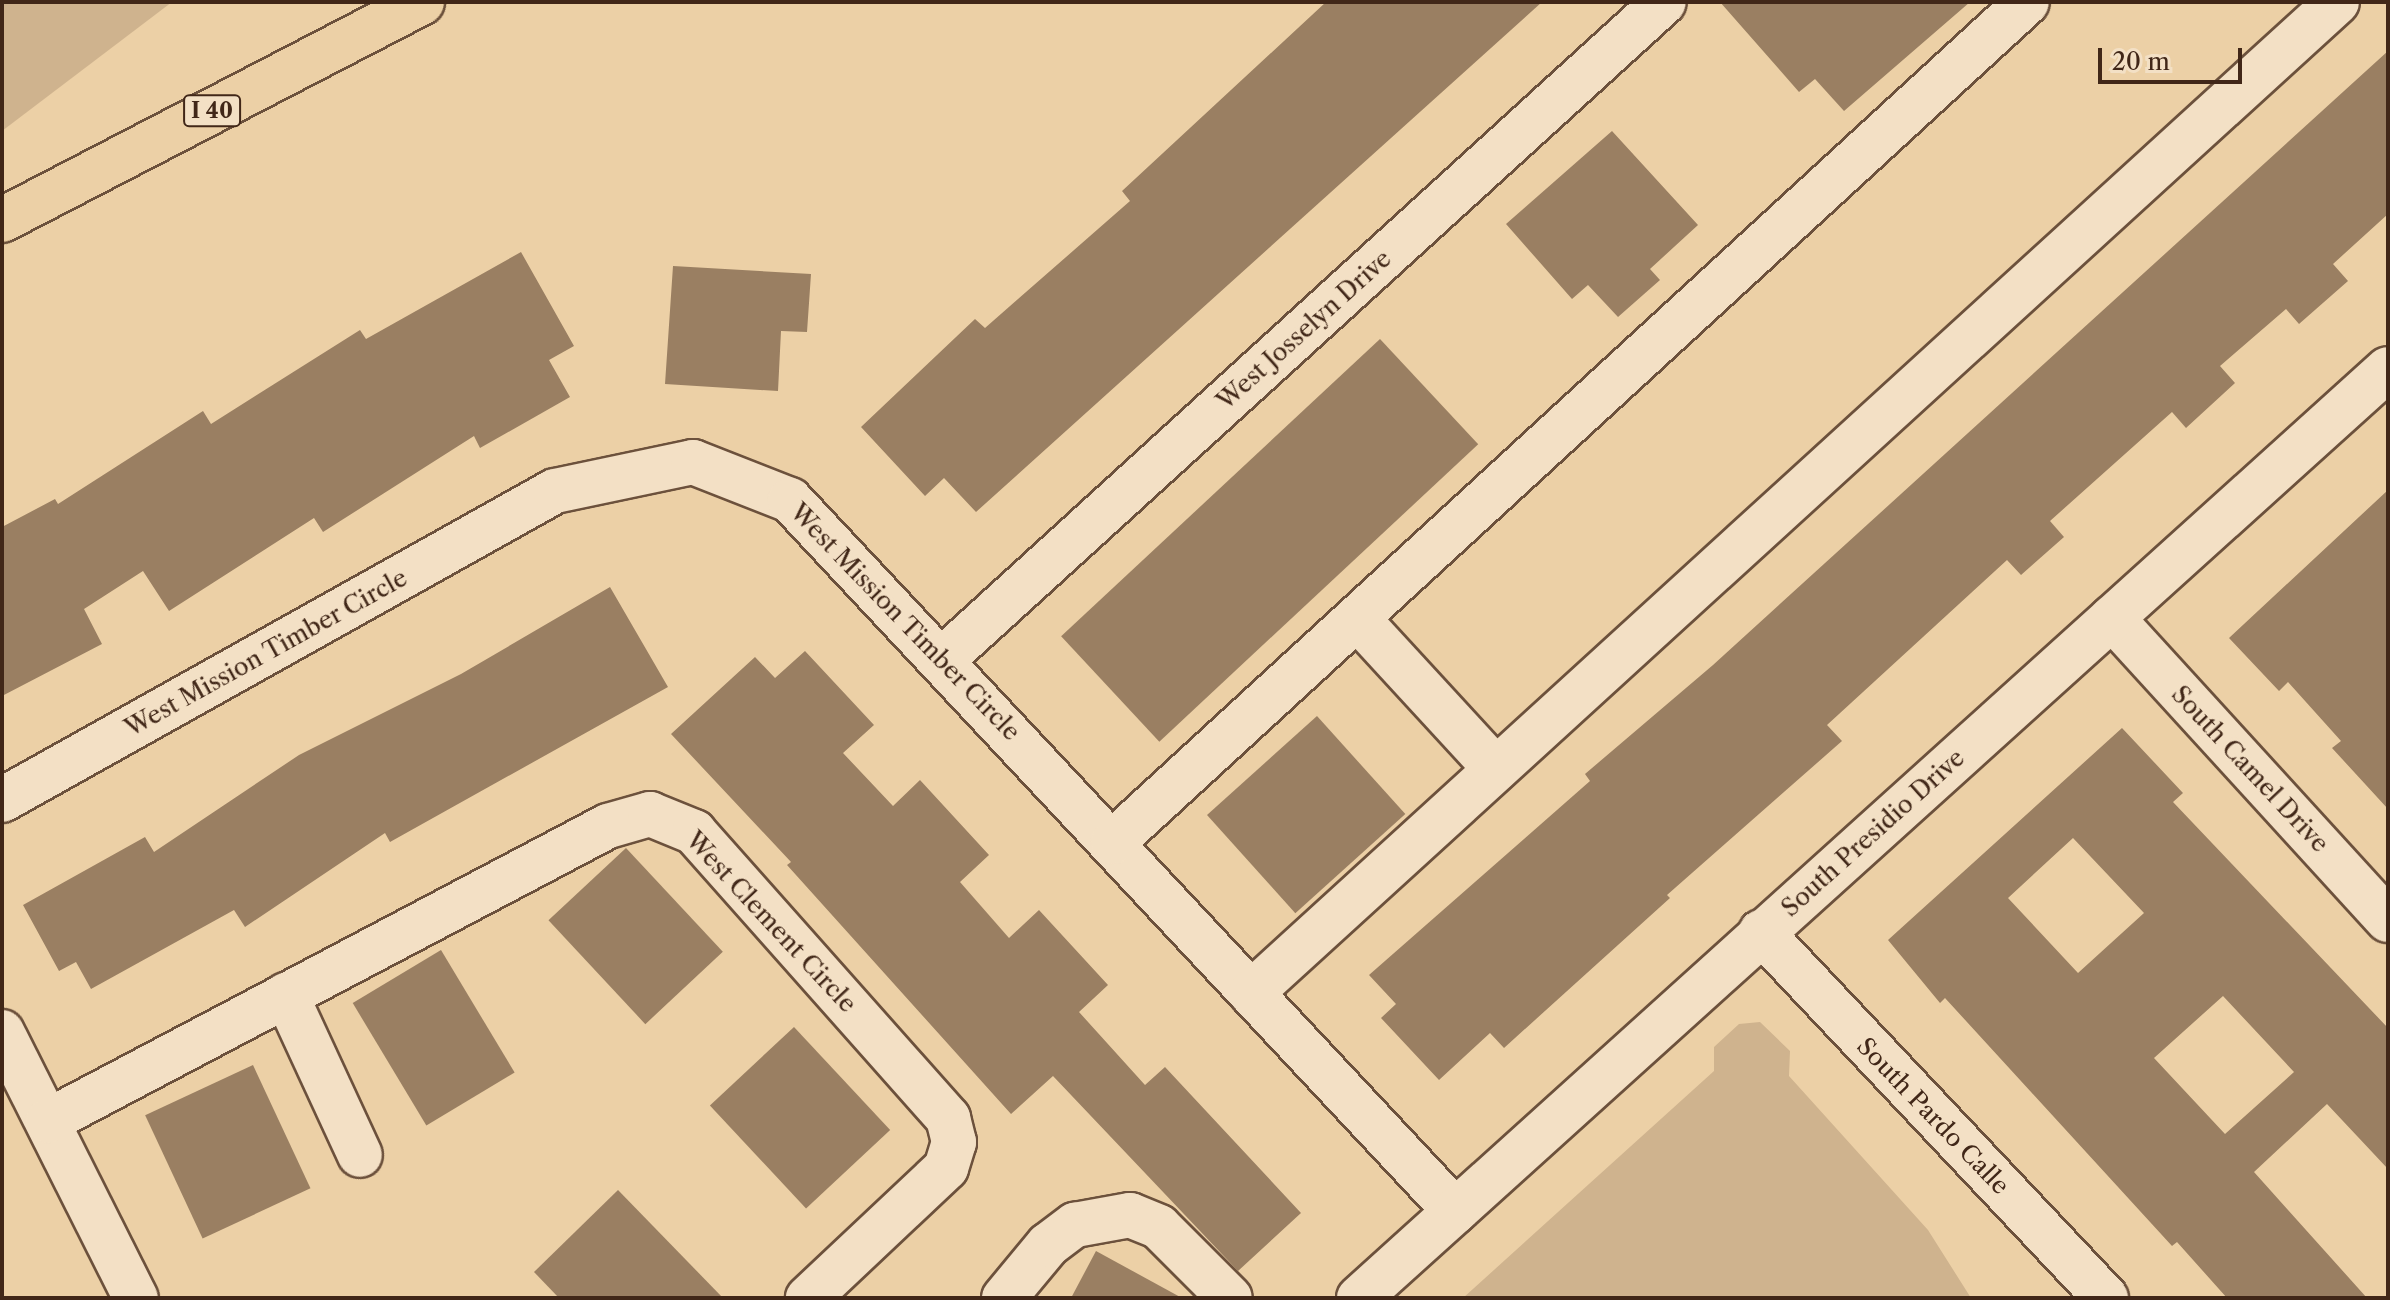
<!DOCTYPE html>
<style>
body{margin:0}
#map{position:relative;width:2390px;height:1300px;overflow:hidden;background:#ecd0a6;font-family:"Libre Caslon Text",serif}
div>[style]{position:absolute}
.green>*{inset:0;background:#cfb38e}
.building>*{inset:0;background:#9a7f62;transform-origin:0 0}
.roads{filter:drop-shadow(2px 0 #6c513c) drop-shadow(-2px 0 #6c513c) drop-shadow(0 2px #6c513c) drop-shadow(0 -2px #6c513c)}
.minor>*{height:44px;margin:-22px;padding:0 22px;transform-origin:22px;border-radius:22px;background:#f3e0c5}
.motorway>*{height:44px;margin:-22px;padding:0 22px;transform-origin:22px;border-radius:22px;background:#ecd0a6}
span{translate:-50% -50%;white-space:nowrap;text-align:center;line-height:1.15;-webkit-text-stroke:6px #f3e0c5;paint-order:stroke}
.shield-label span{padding:2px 6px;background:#f3e0c5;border:2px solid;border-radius:6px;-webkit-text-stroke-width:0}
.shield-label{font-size:22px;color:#412718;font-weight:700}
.street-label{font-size:24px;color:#412718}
.frame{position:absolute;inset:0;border:4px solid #412718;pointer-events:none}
.scale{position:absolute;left:2098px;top:48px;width:144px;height:36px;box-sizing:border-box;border:4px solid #412718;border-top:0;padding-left:10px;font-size:24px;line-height:28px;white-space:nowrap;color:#412718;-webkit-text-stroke:6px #f3e0c5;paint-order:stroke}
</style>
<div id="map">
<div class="green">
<i style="clip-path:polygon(2px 2px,172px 2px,2px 131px)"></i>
<i style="clip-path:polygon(1760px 1022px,1790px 1051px,1789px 1076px,1928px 1230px,1971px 1298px,1463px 1298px,1714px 1071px,1714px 1047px,1739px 1024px)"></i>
</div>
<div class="building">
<i style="clip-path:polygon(1326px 2px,1542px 2px,976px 512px,944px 478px,925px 496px,861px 427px,975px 319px,985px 328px,1130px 201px,1122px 191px)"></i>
<i style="clip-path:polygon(1720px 2px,1970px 2px,1844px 111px,1815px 79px,1799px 92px)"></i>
<i style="clip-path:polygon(2388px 51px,2388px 214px,2333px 264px,2348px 281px,2299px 324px,2286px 309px,2220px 366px,2235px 383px,2186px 428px,2172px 412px,2050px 521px,2064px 537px,2021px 575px,2007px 560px,1827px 725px,1842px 741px,1667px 895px,1670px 898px,1504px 1048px,1490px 1033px,1439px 1080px,1381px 1018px,1396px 1004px,1369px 975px,1590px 781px,1585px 774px,1713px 665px)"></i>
<i style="clip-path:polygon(1612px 131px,1698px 225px,1650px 269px,1660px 280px,1618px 317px,1588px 285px,1572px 299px,1506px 224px)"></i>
<i style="clip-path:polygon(521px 252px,574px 346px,549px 360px,570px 397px,480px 448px,474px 436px,323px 532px,314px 518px,169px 611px,143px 571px,84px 609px,102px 644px,2px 696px,2px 527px,55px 499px,58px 504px,203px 411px,211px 424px,360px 330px,366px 339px)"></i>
<i style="clip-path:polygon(673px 266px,811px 274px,807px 332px,781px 331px,778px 391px,665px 384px)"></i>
<i style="left:1380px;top:339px;width:144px;height:436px;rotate:47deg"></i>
<i style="clip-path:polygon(2388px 490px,2388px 809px,2332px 748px,2341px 741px,2288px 682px,2279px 691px,2229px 638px)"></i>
<i style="clip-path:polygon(610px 587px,668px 687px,390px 842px,385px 833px,245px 927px,234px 910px,91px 989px,76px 962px,59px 971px,23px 905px,145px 837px,154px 852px,299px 755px,461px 674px)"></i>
<i style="clip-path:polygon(805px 651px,874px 725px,843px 753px,893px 806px,920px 780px,989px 855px,960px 882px,1009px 938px,1039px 910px,1108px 985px,1079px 1012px,1145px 1085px,1165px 1067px,1301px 1213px,1238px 1271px,1053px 1076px,1011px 1114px,787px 865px,791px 862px,671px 734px,755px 657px,775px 678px)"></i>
<i style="left:1317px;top:716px;width:132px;height:148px;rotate:48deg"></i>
<i style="clip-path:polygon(evenodd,2122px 728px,2183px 793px,2173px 802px,2388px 1028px,2388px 1169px,2327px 1104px,2254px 1172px,2367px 1298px,2227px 1298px,2177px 1242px,2172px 1246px,1945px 998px,1940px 1003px,1888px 940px,2122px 728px,2073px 838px,2144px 913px,2078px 973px,2008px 898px,2073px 838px,2122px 728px,2223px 996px,2294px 1072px,2225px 1134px,2154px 1058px,2223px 996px)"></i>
<i style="left:626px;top:848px;width:142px;height:106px;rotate:47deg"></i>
<i style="left:441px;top:950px;width:143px;height:103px;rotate:59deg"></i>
<i style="left:794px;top:1027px;width:141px;height:115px;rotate:47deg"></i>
<i style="left:253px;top:1065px;width:136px;height:119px;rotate:65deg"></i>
<i style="clip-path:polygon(618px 1190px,723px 1298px,559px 1298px,534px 1272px)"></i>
<i style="clip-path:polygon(1096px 1251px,1182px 1298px,1071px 1298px)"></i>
</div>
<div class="roads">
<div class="minor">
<i style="left:1357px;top:618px;width:205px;rotate:47.4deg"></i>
<i style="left:2112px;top:618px;width:409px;rotate:47.6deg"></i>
<i style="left:943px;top:659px;width:975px;rotate:-42.34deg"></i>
<i style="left:2px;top:800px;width:633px;rotate:-29.2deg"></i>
<i style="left:555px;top:491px;width:141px;rotate:-11.9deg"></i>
<i style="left:693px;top:462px;width:104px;rotate:21.4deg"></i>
<i style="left:790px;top:500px;width:974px;rotate:46.91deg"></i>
<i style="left:1113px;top:842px;width:1241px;rotate:-42.58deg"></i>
<i style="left:1761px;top:932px;width:503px;rotate:46.69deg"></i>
<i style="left:1251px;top:993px;width:1470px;rotate:-42.38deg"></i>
<i style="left:286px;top:995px;width:176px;rotate:65.2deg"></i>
<i style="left:2px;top:1032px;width:298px;rotate:63.3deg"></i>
<i style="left:48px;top:1121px;width:633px;rotate:-27.78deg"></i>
<i style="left:608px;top:826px;width:44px;rotate:-15.9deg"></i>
<i style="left:650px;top:814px;width:48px;rotate:22.2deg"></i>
<i style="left:694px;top:832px;width:383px;rotate:48.4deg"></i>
<i style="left:948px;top:1118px;width:25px;rotate:76deg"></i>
<i style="left:954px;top:1142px;width:27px;rotate:107deg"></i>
<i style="left:946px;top:1168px;width:190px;rotate:136.7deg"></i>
<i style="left:1004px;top:1298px;width:69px;rotate:-50.3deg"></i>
<i style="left:1048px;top:1245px;width:34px;rotate:-37deg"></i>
<i style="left:1075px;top:1225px;width:56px;rotate:-10.3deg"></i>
<i style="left:1130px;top:1215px;width:31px;rotate:22deg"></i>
<i style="left:1159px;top:1227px;width:100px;rotate:45deg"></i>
<i style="left:1359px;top:1298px;width:1386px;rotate:-42.08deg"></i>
</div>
<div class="motorway">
<i style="left:2px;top:220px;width:473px;rotate:-27.4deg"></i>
</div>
</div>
<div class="shield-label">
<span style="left:212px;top:111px">I 40</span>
</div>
<div class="street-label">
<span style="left:1304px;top:330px;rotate:-42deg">West Josselyn Drive</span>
<span style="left:905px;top:622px;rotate:46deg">West Mission Timber Circle</span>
<span style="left:266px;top:653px;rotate:-29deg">West Mission Timber Circle</span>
<span style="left:2250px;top:769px;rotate:47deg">South Camel Drive</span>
<span style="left:1873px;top:833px;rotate:-42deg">South Presidio Drive</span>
<span style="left:771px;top:922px;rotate:47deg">West Clement Circle</span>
<span style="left:1933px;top:1116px;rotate:46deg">South Pardo Calle</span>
</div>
<div class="frame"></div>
<div class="scale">20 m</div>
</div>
